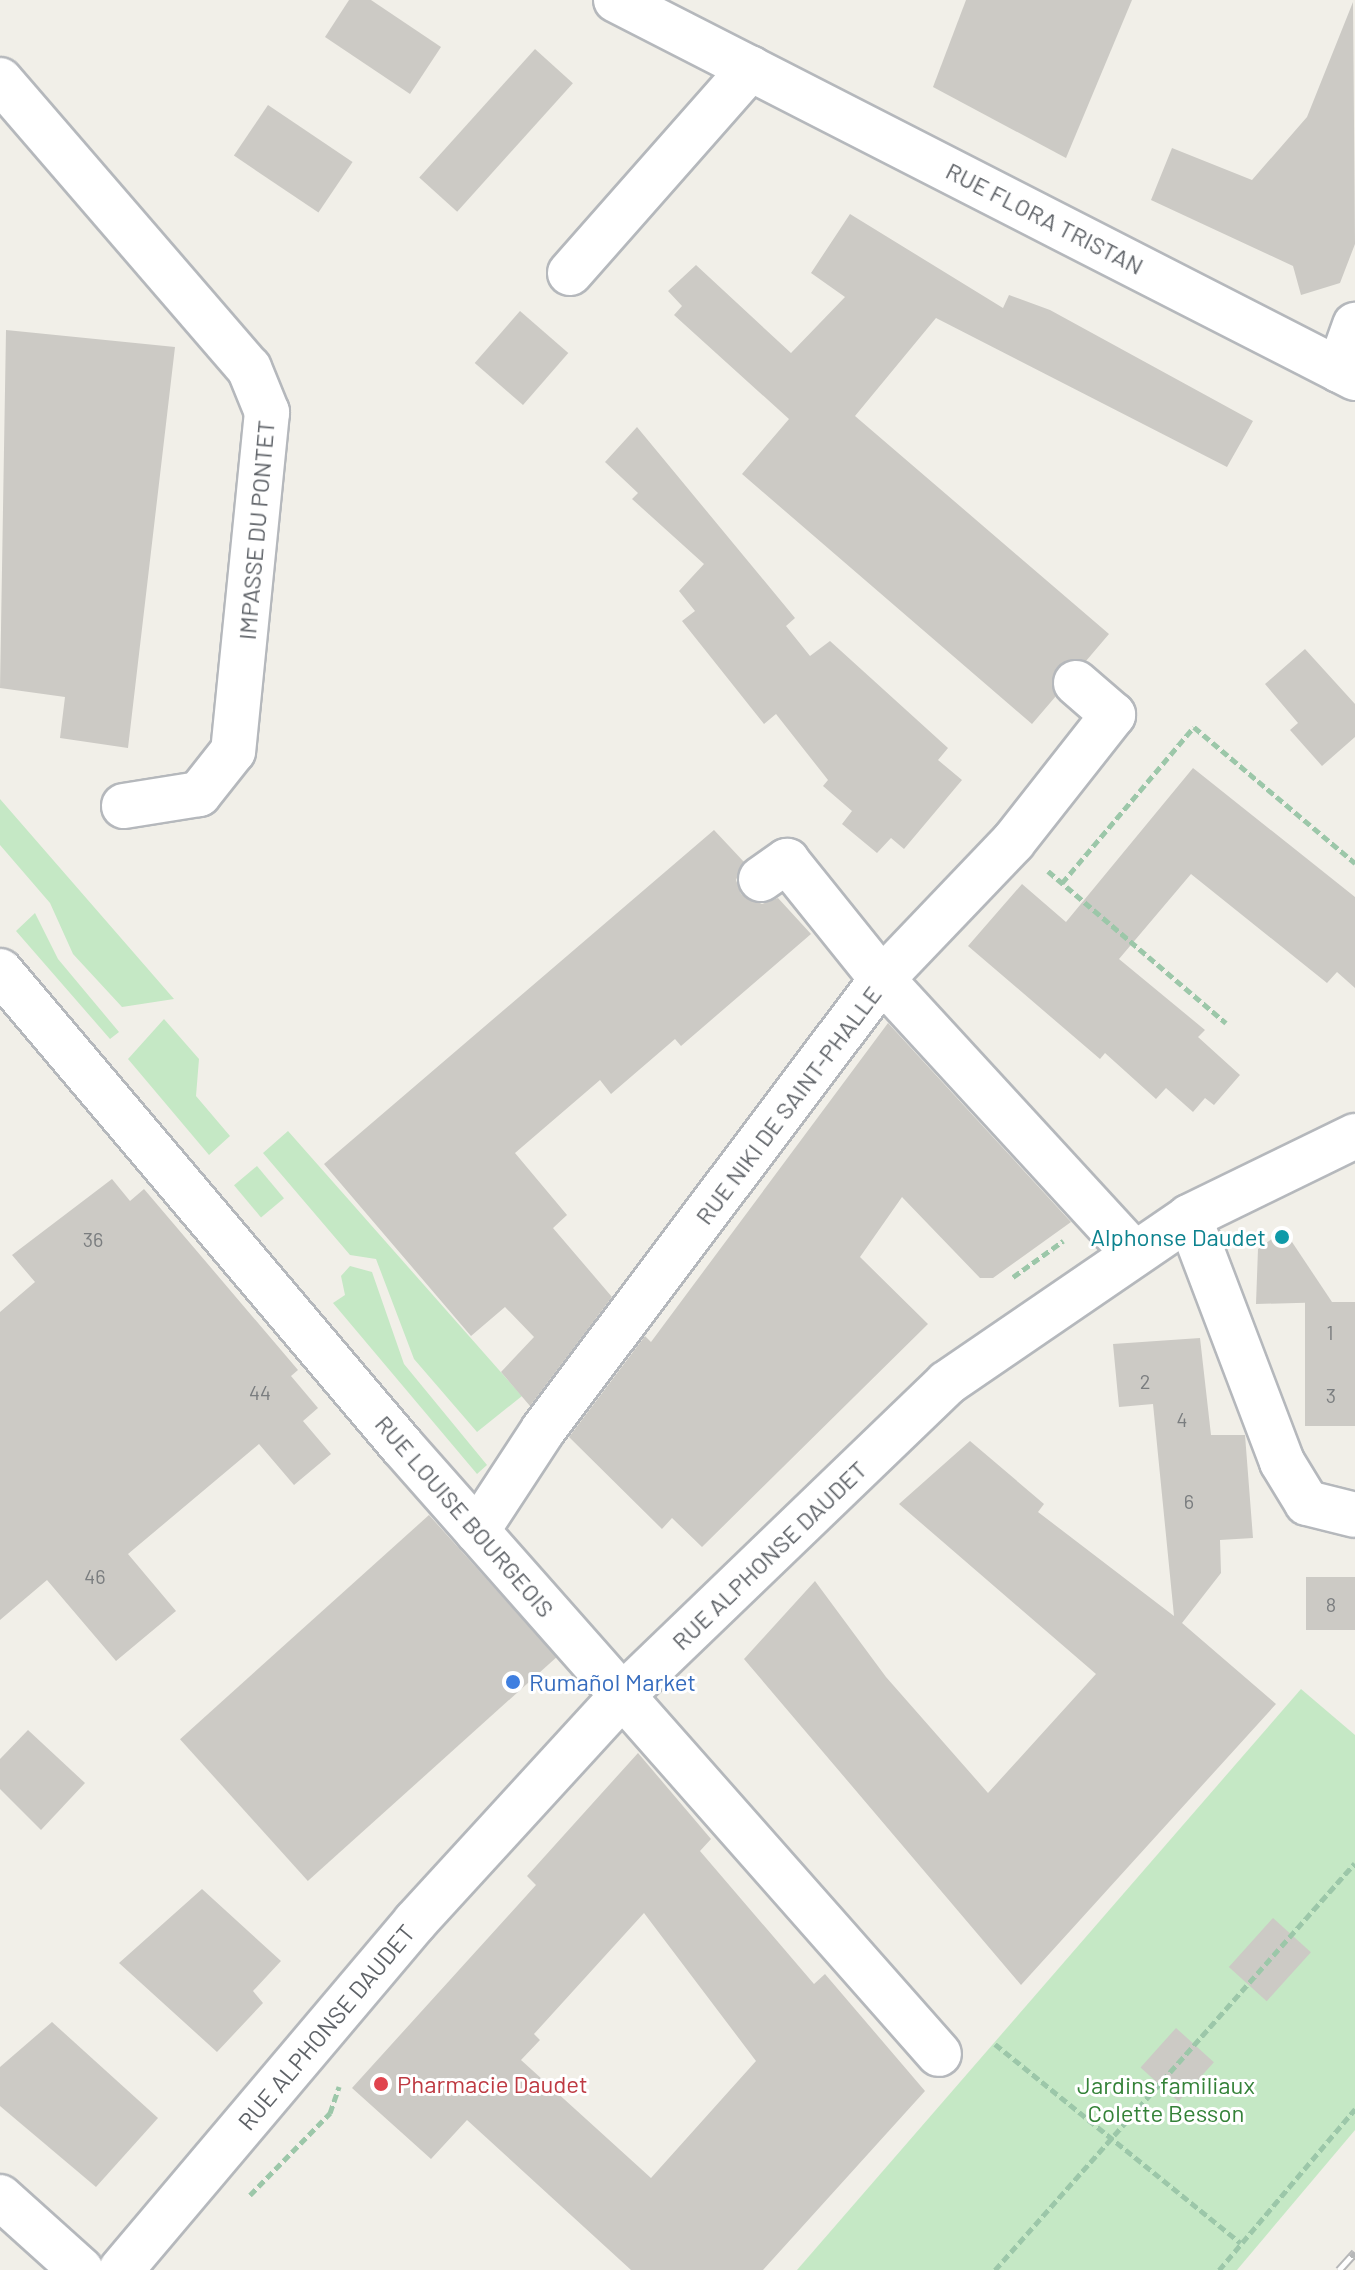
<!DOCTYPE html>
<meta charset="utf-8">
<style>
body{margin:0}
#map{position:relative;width:1355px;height:2270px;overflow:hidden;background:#f1efe8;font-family:Barlow,sans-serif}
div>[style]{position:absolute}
.green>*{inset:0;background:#c5e8c5;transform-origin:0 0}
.building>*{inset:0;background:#cccac5;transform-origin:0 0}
.path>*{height:5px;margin-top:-2.5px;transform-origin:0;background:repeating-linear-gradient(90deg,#9cc7a9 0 8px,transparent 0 12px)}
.roads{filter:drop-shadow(2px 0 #b5b8bc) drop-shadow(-2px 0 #b5b8bc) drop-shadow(0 2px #b5b8bc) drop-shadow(0 -2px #b5b8bc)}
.minor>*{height:44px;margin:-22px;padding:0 22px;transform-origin:22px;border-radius:22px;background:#fff}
.rail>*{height:9px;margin-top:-4.5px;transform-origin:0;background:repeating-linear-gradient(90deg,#fff 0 18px,#b6b7b8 0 36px);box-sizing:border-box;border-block:2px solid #b6b7b8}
.dots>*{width:22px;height:22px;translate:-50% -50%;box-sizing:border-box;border:4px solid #fff;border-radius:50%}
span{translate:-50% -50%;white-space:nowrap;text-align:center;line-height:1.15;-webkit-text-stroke:6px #fff;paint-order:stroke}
.number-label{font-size:20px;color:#7a7d7f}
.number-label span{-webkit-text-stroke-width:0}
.street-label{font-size:24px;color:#5f6368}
.culture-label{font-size:24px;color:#0d838f}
.right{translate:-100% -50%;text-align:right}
.shop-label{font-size:24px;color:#366cbe}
.left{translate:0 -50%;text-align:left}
.health-label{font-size:24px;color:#be3a42}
.park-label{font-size:24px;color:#348238}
</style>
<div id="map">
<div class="green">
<i style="clip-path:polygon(0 799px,174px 999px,122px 1007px,73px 954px,50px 903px,0 845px)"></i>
<i style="clip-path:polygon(35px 913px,58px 959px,119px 1032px,110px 1039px,16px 931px)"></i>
<i style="clip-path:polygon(164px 1019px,199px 1059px,196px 1096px,230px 1136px,209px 1155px,128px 1059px)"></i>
<i style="clip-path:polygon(288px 1131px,522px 1396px,477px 1432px,414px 1359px,376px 1259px,350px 1255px,263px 1153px)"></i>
<i style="left:257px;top:1166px;width:42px;height:30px;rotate:50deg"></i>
<i style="clip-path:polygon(350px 1266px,372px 1272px,404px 1364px,487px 1465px,477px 1474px,333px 1303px,345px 1295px,341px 1276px)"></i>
<i style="clip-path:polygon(1301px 1689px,1355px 1735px,1355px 2130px,1237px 2270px,797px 2270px)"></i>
</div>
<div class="building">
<i style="clip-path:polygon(349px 0,371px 0,441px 47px,410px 94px,325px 37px)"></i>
<i style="clip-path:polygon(966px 0,1132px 0,1066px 158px,933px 87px)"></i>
<i style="clip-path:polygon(1353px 2px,1355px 244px,1340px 283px,1301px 295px,1293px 266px,1151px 200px,1172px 148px,1252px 180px,1307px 117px)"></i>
<i style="left:535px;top:49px;width:51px;height:173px;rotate:42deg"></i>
<i style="left:268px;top:105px;width:102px;height:61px;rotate:34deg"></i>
<i style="clip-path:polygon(850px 214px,1003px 308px,1009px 295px,1050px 310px,1253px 421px,1227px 467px,936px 318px,855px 416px,1109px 634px,1086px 661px,1057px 667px,1056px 696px,1032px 724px,742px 474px,789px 419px,674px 315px,682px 306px,668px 291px,696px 265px,791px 353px,845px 297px,811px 273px)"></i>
<i style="left:520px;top:311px;width:64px;height:69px;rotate:41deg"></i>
<i style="clip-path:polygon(6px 330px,175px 347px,128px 748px,60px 738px,65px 697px,0 688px)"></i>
<i style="clip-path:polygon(637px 427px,795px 618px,786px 626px,810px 656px,830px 641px,948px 748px,938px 760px,962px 780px,904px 849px,891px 838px,877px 853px,842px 824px,852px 811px,823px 786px,828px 780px,776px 714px,764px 724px,682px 621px,695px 611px,679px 591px,704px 564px,632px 499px,638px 493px,605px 462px)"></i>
<i style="clip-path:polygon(1305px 649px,1355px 704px,1355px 737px,1322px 766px,1290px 730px,1298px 723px,1265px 684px)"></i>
<i style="clip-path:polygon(1193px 768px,1355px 897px,1355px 988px,1337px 972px,1327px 983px,1191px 874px,1119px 959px,1205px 1030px,1198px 1037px,1240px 1075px,1214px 1105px,1205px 1098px,1193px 1112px,1166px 1088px,1156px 1099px,1105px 1053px,1100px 1059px,968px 946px,1022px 884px,1066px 922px)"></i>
<i style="clip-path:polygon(714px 830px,744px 862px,736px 880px,741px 894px,762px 904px,778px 898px,811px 934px,681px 1046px,675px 1039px,611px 1094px,600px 1080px,515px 1153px,567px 1215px,553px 1228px,612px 1297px,530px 1406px,501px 1372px,534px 1337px,505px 1307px,471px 1336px,324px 1164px)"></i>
<i style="clip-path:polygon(888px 1023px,1071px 1222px,993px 1278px,980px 1278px,902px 1197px,860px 1257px,928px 1324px,702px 1547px,672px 1518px,662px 1529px,569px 1437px,645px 1336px,651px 1342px)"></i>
<i style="clip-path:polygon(112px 1179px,130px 1201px,144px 1189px,298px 1370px,291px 1376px,318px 1408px,303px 1421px,331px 1454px,294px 1485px,259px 1444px,128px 1554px,176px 1611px,116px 1661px,47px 1580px,0 1620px,0 1312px,35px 1282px,12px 1255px)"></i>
<i style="clip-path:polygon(1284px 1230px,1332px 1302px,1256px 1304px,1258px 1249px)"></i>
<i style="left:1355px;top:1302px;width:124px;height:50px;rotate:90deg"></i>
<i style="clip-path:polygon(1200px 1338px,1211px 1435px,1245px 1435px,1253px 1538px,1220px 1540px,1221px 1573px,1182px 1623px,1276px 1704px,1021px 1985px,744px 1659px,815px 1581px,886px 1677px,988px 1793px,1096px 1674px,899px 1504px,970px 1441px,1044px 1504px,1038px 1512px,1174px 1616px,1153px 1404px,1119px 1407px,1113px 1344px)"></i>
<i style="left:429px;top:1515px;width:191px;height:335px;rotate:48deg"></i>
<i style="left:1355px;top:1577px;width:53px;height:49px;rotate:90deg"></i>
<i style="clip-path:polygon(28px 1730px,85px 1783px,41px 1830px,0 1789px,0 1759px)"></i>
<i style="clip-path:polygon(evenodd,638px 1753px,711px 1839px,700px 1851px,814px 1984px,825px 1974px,925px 2091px,763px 2270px,631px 2270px,467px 2120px,431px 2159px,352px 2088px,536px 1885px,527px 1876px,638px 1753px,644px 1913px,756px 2061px,651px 2178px,521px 2060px,540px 2040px,534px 2034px,644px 1913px)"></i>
<i style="clip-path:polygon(202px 1889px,281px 1961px,253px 1991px,263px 2003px,217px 2052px,119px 1963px)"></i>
<i style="left:1273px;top:1918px;width:51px;height:66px;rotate:42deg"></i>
<i style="clip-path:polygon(52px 2022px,158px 2118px,96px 2187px,0 2106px,0 2067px)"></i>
<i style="left:1176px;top:2028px;width:51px;height:53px;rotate:42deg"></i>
</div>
<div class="path">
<i style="left:1048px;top:871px;width:234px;rotate:40.5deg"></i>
<i style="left:1062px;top:883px;width:204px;rotate:-49.8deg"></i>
<i style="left:1194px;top:727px;width:211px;rotate:40.2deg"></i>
<i style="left:1013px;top:1277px;width:62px;rotate:-35.8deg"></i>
<i style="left:995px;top:2044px;width:316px;rotate:39deg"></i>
<i style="left:250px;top:2195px;width:115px;rotate:-45.7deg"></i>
<i style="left:330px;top:2113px;width:28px;rotate:-71deg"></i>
<i style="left:995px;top:2270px;width:543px;rotate:-48.51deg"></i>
<i style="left:1219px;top:2270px;width:211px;rotate:-49.8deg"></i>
</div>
<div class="roads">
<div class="minor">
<i style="left:616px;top:0;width:830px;rotate:27.09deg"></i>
<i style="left:0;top:80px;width:381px;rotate:49.2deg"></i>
<i style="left:249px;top:368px;width:48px;rotate:67.8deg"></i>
<i style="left:267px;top:412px;width:341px;rotate:95.7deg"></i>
<i style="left:233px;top:751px;width:55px;rotate:128.3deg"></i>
<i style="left:199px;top:794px;width:76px;rotate:170.9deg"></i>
<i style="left:570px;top:273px;width:273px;rotate:-48.6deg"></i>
<i style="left:1339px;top:370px;width:48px;rotate:-70.4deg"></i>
<i style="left:761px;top:879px;width:32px;rotate:-35deg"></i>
<i style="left:787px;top:861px;width:151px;rotate:51.2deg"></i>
<i style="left:882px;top:979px;width:371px;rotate:47.4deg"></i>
<i style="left:0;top:971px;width:622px;rotate:49.76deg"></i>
<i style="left:402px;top:1446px;width:811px;rotate:48.55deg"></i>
<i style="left:1189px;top:1217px;width:262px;rotate:69.2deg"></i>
<i style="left:1282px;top:1462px;width:48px;rotate:58.6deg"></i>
<i style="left:1307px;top:1503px;width:49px;rotate:14deg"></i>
<i style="left:477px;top:1531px;width:121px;rotate:-56.8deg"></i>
<i style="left:543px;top:1430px;width:564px;rotate:-53.07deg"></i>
<i style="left:882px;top:979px;width:190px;rotate:-46.3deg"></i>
<i style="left:1013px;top:842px;width:162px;rotate:-51.8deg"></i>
<i style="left:1113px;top:715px;width:49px;rotate:-139.1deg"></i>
<i style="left:0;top:2197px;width:109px;rotate:42deg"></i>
<i style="left:121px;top:2270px;width:456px;rotate:-49.8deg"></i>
<i style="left:415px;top:1922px;width:308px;rotate:-47.5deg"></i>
<i style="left:623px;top:1695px;width:450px;rotate:-43.9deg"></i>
<i style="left:947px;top:1383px;width:293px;rotate:-34.4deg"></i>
<i style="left:1189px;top:1217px;width:185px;rotate:-26deg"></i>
</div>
</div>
<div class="rail">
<i style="left:1339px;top:2270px;width:24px;rotate:-48deg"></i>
</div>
<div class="dots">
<i style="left:1282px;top:1237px;background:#0f9aa8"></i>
<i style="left:513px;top:1682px;background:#3f7fe0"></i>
<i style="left:381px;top:2084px;background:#e0444e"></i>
</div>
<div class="number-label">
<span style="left:93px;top:1239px">36</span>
<span style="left:1330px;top:1332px">1</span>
<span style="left:1145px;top:1381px">2</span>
<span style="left:260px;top:1392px">44</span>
<span style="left:1331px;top:1395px">3</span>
<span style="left:1182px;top:1419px">4</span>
<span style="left:1189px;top:1501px">6</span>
<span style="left:95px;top:1576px">46</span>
<span style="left:1331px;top:1604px">8</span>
</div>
<div class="street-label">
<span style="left:1045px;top:218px;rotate:27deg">RUE FLORA TRISTAN</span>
<span style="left:256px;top:530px;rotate:-85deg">IMPASSE DU PONTET</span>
<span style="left:788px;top:1105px;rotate:-53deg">RUE NIKI DE SAINT-PHALLE</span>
<span style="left:465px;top:1516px;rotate:49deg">RUE LOUISE BOURGEOIS</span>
<span style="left:769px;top:1555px;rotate:-44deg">RUE ALPHONSE DAUDET</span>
<span style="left:326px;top:2027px;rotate:-50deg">RUE ALPHONSE DAUDET</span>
</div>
<div class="culture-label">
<span class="right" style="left:1266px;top:1237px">Alphonse Daudet</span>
</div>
<div class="shop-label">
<span class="left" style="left:529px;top:1682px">Rumañol Market</span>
</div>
<div class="health-label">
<span class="left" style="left:397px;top:2084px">Pharmacie Daudet</span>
</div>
<div class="park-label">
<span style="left:1166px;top:2099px">Jardins familiaux<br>Colette Besson</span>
</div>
</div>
